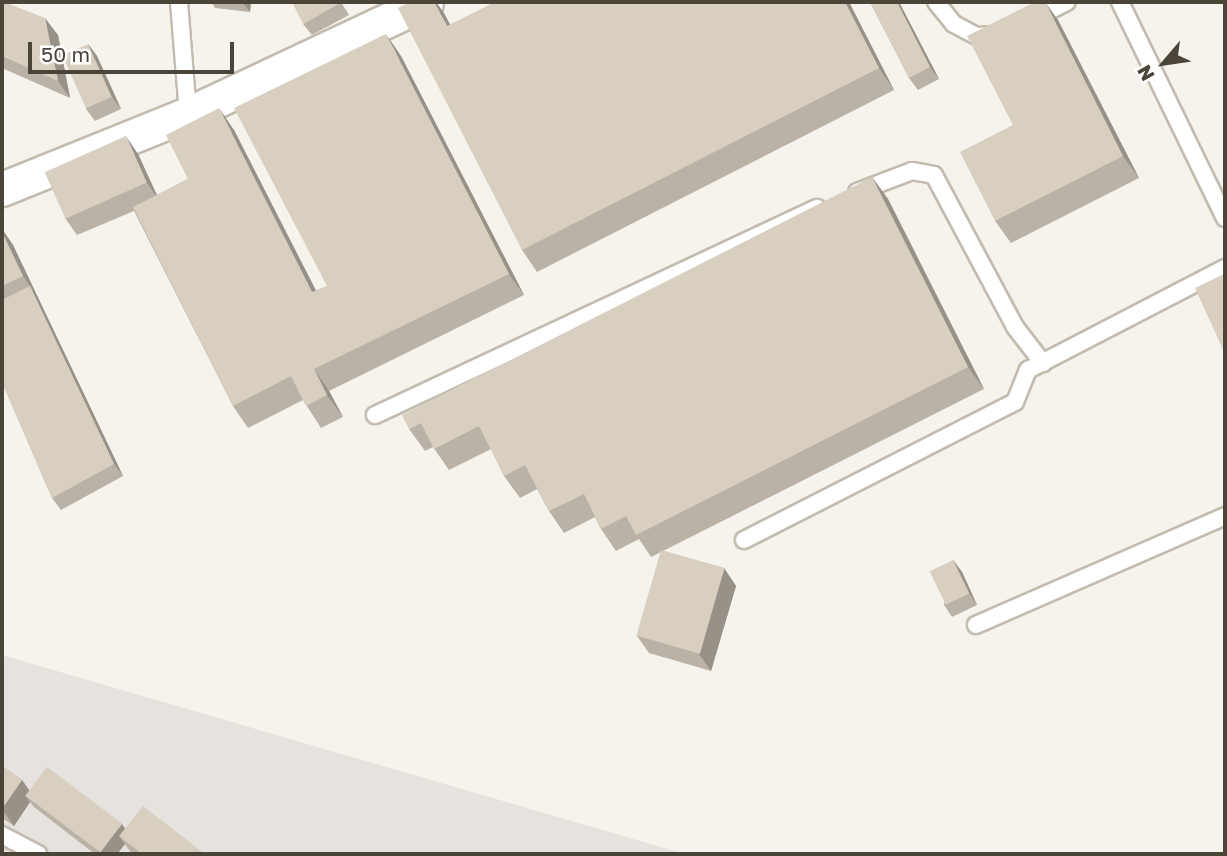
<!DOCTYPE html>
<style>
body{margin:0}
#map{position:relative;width:1227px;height:856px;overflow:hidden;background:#f6f3ec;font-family:"Golos Text",sans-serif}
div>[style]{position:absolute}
.industrial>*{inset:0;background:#e6e2dd}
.roads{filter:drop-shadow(2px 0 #c2bbae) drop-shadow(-2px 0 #c2bbae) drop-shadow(0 2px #c2bbae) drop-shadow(0 -2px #c2bbae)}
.lane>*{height:16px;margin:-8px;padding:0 8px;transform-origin:8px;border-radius:8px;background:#fff}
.street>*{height:33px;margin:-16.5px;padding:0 16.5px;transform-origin:16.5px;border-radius:16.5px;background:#fff}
.wall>*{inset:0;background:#bab2a6}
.shaded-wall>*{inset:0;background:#979187}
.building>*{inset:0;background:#d8cfc1;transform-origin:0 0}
span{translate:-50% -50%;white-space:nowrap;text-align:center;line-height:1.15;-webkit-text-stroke:6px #fff;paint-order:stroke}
.frame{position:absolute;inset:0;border:4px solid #4b4439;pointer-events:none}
.north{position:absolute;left:1129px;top:28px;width:70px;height:70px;-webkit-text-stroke:5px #fff;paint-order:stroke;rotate:241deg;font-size:19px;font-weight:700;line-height:28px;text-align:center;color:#4b4439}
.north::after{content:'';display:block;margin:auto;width:24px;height:32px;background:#4b4439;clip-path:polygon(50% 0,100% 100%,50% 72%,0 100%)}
.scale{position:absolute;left:28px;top:42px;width:206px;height:32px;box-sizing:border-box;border:4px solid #4b4439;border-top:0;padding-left:9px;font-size:21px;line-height:24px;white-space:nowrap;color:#4b4439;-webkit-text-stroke:5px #fff;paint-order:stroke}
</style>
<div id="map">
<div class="industrial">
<i style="clip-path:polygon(2px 655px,671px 850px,687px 854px,2px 854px)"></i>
</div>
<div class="roads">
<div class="lane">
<i style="left:179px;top:2px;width:112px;rotate:85.4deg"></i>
<i style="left:936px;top:2px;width:28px;rotate:51deg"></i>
<i style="left:954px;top:24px;width:26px;rotate:28deg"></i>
<i style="left:977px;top:36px;width:16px;rotate:-4deg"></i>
<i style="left:1120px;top:2px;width:240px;rotate:64.1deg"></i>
<i style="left:1033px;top:19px;width:38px;rotate:-27deg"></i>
<i style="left:857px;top:192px;width:59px;rotate:-20.9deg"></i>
<i style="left:912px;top:171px;width:22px;rotate:10deg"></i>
<i style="left:934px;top:175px;width:172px;rotate:61.9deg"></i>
<i style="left:1015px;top:327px;width:46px;rotate:52.1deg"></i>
<i style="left:375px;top:415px;width:488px;rotate:-25.1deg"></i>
<i style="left:744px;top:540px;width:304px;rotate:-27deg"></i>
<i style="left:1015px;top:402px;width:35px;rotate:-68deg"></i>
<i style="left:1028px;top:370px;width:222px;rotate:-27.4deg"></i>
<i style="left:976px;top:625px;width:272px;rotate:-23.6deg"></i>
<i style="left:2px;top:835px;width:41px;rotate:27.8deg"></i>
</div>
<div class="street">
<i style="left:2px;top:189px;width:201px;rotate:-22deg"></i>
<i style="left:188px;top:114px;width:263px;rotate:-25.2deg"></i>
</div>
</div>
<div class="wall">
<i style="clip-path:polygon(2px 2px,58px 35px,70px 98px,2px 68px)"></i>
<i style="clip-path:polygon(211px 2px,251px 2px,250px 12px,215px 8px)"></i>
<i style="clip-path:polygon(341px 2px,349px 15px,312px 35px,303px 24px)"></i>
<i style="clip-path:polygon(849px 2px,894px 90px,537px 272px,522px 250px,444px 13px,450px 25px)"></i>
<i style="clip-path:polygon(870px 2px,899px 2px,939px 79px,918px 90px,909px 78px)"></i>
<i style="clip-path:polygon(1058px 20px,1139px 178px,1011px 243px,995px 221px,1013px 125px)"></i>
<i style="clip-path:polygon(88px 44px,97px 56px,121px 109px,95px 121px,86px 109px)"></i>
<i style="clip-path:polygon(401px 56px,524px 295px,329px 391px,343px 417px,321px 428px,303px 400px,248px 428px,233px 406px,134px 211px,77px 235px,65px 218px,138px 154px,157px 195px,188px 179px,234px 130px,316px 291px,327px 286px)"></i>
<i style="clip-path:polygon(872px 177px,888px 199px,984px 389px,663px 551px,724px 568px,736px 586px,711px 671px,649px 653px,637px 636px,661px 552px,651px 557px,639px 539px,616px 551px,601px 529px,595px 517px,564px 533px,549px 511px,537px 489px,520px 498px,504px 476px,491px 449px,449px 470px,433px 447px,425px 451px,409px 429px)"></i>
<i style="clip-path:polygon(2px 229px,13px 245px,123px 476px,61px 510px,52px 498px,2px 382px)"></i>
<i style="clip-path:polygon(953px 560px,962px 572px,977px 605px,952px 617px,944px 605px)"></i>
<i style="clip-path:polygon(2px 766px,22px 780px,29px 790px,125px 829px,205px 854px,132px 854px,125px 844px,117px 854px,95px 854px,34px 807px,30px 802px,14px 826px,2px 818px)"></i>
</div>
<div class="shaded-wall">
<i style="clip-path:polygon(242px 2px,251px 2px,250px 12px)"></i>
<i style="clip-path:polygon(434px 2px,436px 2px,444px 13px,462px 48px,447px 26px)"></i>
<i style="clip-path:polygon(845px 2px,849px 2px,894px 90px,879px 68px)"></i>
<i style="clip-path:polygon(897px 2px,899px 2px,939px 79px,930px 67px)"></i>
<i style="clip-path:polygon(1045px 2px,1058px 20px,1139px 178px,1123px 156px)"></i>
<i style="clip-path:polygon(45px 18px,58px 35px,70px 98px,58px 81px)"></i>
<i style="clip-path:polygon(386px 34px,401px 56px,524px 295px,509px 274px)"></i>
<i style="clip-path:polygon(88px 44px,97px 56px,121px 109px,112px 97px)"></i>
<i style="clip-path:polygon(219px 108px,234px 130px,328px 314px,312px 292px)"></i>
<i style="clip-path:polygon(126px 136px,138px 154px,159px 200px,147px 183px)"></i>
<i style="clip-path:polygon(872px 177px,888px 199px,984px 389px,968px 367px)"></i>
<i style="clip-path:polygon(2px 229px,13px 245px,123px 476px,114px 464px,30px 286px,23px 276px,2px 232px)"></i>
<i style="clip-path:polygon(314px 369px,329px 391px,343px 417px,327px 395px)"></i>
<i style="clip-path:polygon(953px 560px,962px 572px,977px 605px,969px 593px)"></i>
<i style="clip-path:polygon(724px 568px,736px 586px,711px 671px,699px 654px)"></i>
<i style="clip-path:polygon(22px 780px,34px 797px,25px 795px,30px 802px,14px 826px,2px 809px)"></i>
<i style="clip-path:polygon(122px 824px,130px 836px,119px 836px,125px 844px,117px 854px,101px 854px,100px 853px)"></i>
</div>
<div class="building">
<i style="clip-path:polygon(2px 2px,4px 2px,45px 18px,58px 81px,2px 56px)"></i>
<i style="clip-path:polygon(292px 2px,340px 2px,340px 3px,303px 24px)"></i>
<i style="clip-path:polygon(409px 2px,434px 2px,447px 26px,495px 2px,845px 2px,879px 68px,522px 250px,398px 8px)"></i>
<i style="clip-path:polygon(870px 2px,897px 2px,930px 67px,909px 78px)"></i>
<i style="clip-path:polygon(1035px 2px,1045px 2px,1123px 156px,995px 221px,960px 152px,1013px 125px,967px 36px)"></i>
<i style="clip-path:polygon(386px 34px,509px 274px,314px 369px,327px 395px,306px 406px,291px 376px,233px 406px,133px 207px,188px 179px,166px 135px,219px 108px,312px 292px,327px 286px,234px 108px)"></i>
<i style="left:88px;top:44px;width:58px;height:28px;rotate:66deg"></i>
<i style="left:126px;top:136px;width:51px;height:89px;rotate:66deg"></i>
<i style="clip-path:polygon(872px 177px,968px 367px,636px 535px,626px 516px,601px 529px,584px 494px,549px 511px,525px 465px,504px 476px,479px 426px,434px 449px,421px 423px,409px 429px,402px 415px)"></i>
<i style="clip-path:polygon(2px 232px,23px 276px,2px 286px)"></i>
<i style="clip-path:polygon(1224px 274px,1225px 277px,1225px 354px,1195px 288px)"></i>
<i style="clip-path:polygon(30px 286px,114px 464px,52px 498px,2px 382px,2px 300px)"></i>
<i style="left:661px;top:550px;width:66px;height:89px;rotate:16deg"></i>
<i style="left:953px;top:560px;width:37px;height:26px;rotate:64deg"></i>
<i style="clip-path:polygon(2px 766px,22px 780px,2px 809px)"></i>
<i style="left:47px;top:767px;width:94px;height:36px;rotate:37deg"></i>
<i style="clip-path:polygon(143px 806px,205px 854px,142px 854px,119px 836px)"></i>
</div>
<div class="frame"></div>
<div class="north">N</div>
<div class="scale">50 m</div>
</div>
